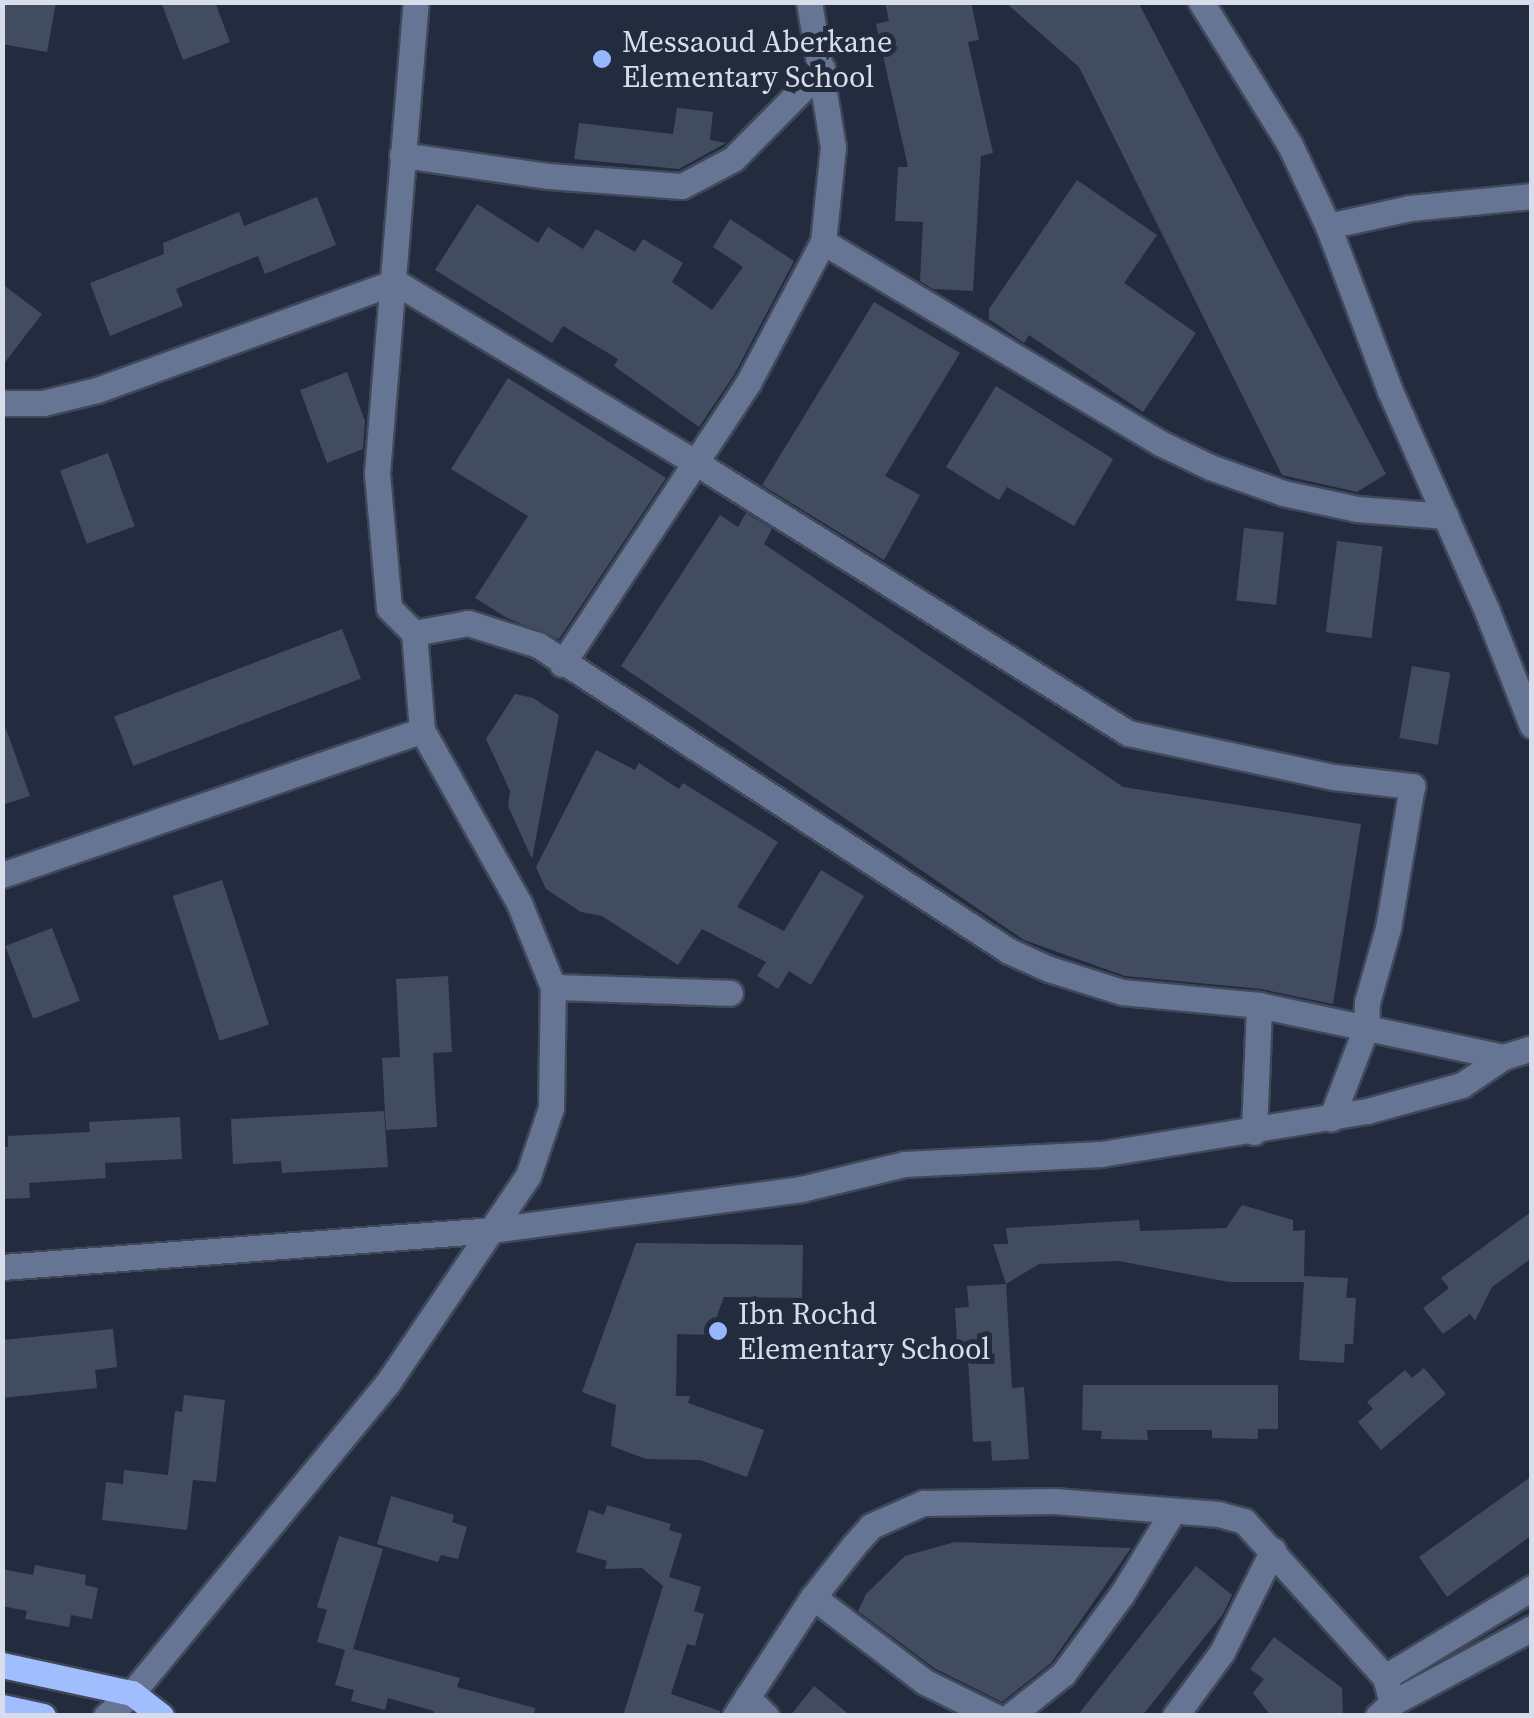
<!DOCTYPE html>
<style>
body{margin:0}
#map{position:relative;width:1534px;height:1718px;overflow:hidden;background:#232c3e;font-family:"Source Serif 4",serif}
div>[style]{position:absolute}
.building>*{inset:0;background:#424c60;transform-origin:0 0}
.roads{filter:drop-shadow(2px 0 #40485a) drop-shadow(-2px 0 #40485a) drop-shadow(0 2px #40485a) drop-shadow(0 -2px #40485a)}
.minor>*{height:25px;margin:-12.5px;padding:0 12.5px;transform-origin:12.5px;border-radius:12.5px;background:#667594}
.major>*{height:25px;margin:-12.5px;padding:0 12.5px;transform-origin:12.5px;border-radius:12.5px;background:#a0bdfd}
.dots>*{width:28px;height:28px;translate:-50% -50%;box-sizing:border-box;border:5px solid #232c3e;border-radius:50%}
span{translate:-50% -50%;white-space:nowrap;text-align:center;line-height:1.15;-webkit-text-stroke:10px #232c3e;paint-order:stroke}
.poi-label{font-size:30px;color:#d7ddea}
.left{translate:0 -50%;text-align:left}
.frame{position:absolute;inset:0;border:5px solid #d7ddea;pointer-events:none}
</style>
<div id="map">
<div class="building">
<i style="clip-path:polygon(5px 2px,56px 2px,47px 52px,2px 44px)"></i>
<i style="clip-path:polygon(161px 2px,215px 2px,230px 42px,183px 60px)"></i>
<i style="clip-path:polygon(885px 2px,971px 2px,979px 40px,968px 42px,993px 153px,981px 156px,973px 291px,933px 289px,920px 281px,923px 222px,895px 221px,898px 167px,908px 167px,876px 24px,889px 21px)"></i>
<i style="clip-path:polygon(1005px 2px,1138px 2px,1386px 474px,1357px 492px,1282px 475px,1079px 67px)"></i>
<i style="clip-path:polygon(677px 108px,713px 112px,710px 140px,726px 143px,679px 169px,574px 159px,579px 123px,673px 134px)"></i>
<i style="clip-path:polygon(1077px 180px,1157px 235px,1124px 283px,1196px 333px,1143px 412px,1029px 335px,1024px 343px,989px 319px,989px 309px)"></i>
<i style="clip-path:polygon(317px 197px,336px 245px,265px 274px,258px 256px,176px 289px,183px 306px,110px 336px,90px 283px,164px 254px,163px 243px,239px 212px,244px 226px)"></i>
<i style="clip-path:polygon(477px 204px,538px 243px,548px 227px,583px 249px,596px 229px,635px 252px,643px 239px,683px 263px,672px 282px,712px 310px,743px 267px,713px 247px,730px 219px,794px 261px,734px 375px,699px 427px,614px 366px,618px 359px,563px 326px,552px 343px,435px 270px)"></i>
<i style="clip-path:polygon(2px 284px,42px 314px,2px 366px)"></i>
<i style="clip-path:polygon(874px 302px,960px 353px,885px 476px,920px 495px,884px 560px,762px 485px)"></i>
<i style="clip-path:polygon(347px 372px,365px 421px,363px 449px,327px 463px,300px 390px)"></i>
<i style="clip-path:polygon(508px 378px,666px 478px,559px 639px,507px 618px,475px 598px,528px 516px,451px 469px)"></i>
<i style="clip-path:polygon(996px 386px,1113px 459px,1074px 526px,1007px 487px,999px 500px,946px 467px)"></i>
<i style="left:108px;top:453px;width:78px;height:51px;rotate:70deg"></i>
<i style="clip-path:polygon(746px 513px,772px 529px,764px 544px,1123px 787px,1361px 824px,1333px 1004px,1261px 989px,1125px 976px,1024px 940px,621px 666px,720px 515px,738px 527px)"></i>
<i style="left:1244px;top:528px;width:40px;height:73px;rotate:6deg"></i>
<i style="left:1337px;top:541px;width:46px;height:92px;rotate:7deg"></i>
<i style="left:342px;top:629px;width:53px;height:244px;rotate:69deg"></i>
<i style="left:1412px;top:666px;width:39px;height:73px;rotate:10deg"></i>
<i style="clip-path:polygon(515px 694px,533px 698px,559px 715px,532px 859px,508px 806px,510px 791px,486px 739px)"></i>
<i style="clip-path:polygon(6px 729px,30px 796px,2px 805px,2px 730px)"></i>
<i style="clip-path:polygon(596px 750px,635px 770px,639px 763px,679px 789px,683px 783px,778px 842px,737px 907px,784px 931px,821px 870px,864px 896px,811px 985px,789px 971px,778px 989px,757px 976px,766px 962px,702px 929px,678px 965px,602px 916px,581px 912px,546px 889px,536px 867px)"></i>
<i style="left:222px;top:880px;width:152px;height:52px;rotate:72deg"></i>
<i style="left:52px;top:928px;width:78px;height:50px;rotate:69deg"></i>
<i style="clip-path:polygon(448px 976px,452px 1052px,433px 1053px,437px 1127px,386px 1130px,382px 1058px,400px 1057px,396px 979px)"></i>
<i style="clip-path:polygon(384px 1111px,388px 1167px,282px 1173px,281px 1161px,233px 1164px,231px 1119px)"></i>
<i style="clip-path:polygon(180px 1117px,182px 1159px,105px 1163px,106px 1178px,29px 1183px,30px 1198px,2px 1199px,2px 1147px,8px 1147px,8px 1136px,90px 1132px,89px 1122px)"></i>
<i style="clip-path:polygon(1242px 1205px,1293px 1220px,1293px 1231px,1305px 1230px,1304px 1276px,1348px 1278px,1346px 1298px,1356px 1298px,1353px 1344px,1345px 1344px,1344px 1363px,1299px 1360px,1304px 1282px,1229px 1282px,1119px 1261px,1039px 1264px,1006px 1284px,993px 1244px,1008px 1244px,1006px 1228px,1139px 1220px,1140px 1231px,1226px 1228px)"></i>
<i style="clip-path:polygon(1532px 1211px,1532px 1258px,1492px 1287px,1475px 1321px,1470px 1314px,1443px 1334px,1423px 1308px,1449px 1288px,1441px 1278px)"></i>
<i style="clip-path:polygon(636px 1243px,803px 1245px,802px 1298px,724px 1297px,710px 1335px,677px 1334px,676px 1396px,690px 1396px,688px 1403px,764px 1430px,747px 1477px,700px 1460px,646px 1459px,611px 1446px,616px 1405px,582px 1392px)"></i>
<i style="clip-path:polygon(1006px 1284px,1012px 1388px,1024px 1387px,1029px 1459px,992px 1461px,991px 1441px,973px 1442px,968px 1359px,958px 1360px,955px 1308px,969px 1307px,967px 1286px)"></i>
<i style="clip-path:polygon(113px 1329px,117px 1367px,95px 1370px,97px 1388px,2px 1398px,2px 1340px)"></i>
<i style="clip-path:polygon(1424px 1368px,1446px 1394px,1381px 1450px,1358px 1422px,1373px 1409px,1367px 1402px,1405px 1370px,1412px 1378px)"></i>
<i style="clip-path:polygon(1083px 1385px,1278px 1385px,1278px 1429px,1258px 1429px,1258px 1439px,1212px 1438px,1212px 1430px,1147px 1430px,1148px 1440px,1101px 1439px,1102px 1431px,1082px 1430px)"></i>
<i style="clip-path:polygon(184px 1395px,225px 1400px,216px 1482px,193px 1480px,187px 1530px,102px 1520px,106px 1482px,123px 1484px,124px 1470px,168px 1475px,175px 1411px,182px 1412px)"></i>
<i style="clip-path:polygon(1532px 1476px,1532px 1535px,1447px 1597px,1419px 1557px)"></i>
<i style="clip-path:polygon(391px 1496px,454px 1515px,452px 1522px,467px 1527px,458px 1559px,441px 1555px,438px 1562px,377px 1544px)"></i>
<i style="clip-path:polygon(607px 1505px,671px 1524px,669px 1530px,682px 1534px,669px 1577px,701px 1587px,694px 1611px,704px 1614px,695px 1646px,687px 1644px,671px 1694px,720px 1711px,719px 1716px,623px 1716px,663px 1586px,642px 1568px,605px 1569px,607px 1561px,576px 1552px,589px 1510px,604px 1515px)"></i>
<i style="clip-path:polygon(339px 1536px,383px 1549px,353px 1649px,460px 1678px,457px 1687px,535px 1708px,534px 1716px,433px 1716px,434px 1711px,388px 1698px,385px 1710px,351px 1701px,354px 1690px,335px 1685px,345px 1650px,317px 1642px,327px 1610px,317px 1607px)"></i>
<i style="clip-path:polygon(955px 1542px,1131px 1548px,1051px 1663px,1002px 1702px,934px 1668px,858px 1611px,866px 1594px,905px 1556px)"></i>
<i style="clip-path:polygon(35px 1565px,86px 1575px,85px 1585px,98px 1588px,92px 1619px,71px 1615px,69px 1627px,25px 1619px,27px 1611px,2px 1606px,2px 1569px,33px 1575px)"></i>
<i style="clip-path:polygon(1196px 1566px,1232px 1595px,1223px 1614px,1142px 1716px,1077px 1716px)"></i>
<i style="clip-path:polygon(1274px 1637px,1342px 1688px,1343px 1716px,1271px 1716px,1253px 1693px,1264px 1679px,1250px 1669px)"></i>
<i style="clip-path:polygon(814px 1686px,851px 1716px,790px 1716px)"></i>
</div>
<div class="roads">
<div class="minor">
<i style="left:1201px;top:2px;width:168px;rotate:58.1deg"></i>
<i style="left:1290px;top:145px;width:89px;rotate:64.9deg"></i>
<i style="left:1328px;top:226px;width:176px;rotate:69.4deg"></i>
<i style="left:1390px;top:391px;width:240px;rotate:66.2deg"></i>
<i style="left:1487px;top:611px;width:123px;rotate:68.6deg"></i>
<i style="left:402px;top:155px;width:148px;rotate:8.2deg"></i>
<i style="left:548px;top:176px;width:134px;rotate:4.3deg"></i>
<i style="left:682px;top:186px;width:58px;rotate:-27.9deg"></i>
<i style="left:733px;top:159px;width:127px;rotate:-45.3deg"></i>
<i style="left:1328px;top:226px;width:84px;rotate:-12.4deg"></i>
<i style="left:1410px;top:208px;width:123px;rotate:-5.6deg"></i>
<i style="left:823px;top:242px;width:392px;rotate:30.8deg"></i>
<i style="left:1160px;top:443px;width:55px;rotate:25.6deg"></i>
<i style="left:1210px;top:467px;width:77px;rotate:19.6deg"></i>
<i style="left:1283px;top:493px;width:76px;rotate:12.2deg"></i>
<i style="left:1357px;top:509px;width:89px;rotate:4.5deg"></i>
<i style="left:2px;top:403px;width:41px"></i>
<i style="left:43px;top:403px;width:56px;rotate:-13.5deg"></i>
<i style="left:97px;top:390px;width:317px;rotate:-19.9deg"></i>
<i style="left:395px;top:282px;width:353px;rotate:31deg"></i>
<i style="left:698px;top:464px;width:507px;rotate:32.03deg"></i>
<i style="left:1128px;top:733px;width:211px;rotate:12.1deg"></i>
<i style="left:1334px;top:777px;width:79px;rotate:6.6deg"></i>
<i style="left:1412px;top:786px;width:144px;rotate:99.6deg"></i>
<i style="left:1388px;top:928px;width:77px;rotate:105.8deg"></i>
<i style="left:1367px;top:1002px;width:26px;rotate:92deg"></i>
<i style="left:1366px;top:1028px;width:97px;rotate:111deg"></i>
<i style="left:414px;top:633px;width:55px;rotate:-10.5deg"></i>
<i style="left:468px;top:623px;width:73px;rotate:17.4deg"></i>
<i style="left:538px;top:645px;width:562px;rotate:33.01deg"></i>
<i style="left:1009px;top:951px;width:44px;rotate:24.2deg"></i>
<i style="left:1049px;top:969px;width:77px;rotate:17.5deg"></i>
<i style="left:1122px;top:992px;width:138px;rotate:5.4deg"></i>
<i style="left:1259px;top:1005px;width:249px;rotate:12deg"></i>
<i style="left:562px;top:664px;width:337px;rotate:-56.5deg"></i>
<i style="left:748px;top:383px;width:160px;rotate:-62deg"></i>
<i style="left:823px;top:242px;width:96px;rotate:-84deg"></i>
<i style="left:833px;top:147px;width:147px;rotate:-99.4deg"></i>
<i style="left:2px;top:875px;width:444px;rotate:-19deg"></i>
<i style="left:553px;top:987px;width:177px;rotate:1.9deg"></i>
<i style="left:1254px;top:1132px;width:127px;rotate:-87.7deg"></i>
<i style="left:2px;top:1267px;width:490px;rotate:-4.3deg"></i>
<i style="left:491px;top:1230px;width:313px;rotate:-7.5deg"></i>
<i style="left:801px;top:1189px;width:106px;rotate:-13.6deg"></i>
<i style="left:904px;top:1164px;width:197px;rotate:-2.9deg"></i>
<i style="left:1101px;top:1154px;width:269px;rotate:-9.2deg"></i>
<i style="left:1367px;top:1111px;width:98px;rotate:-15.3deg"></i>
<i style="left:1462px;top:1085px;width:50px;rotate:-34.3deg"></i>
<i style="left:1503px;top:1057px;width:30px;rotate:-17deg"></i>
<i style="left:813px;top:1597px;width:141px;rotate:37.2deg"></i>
<i style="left:925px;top:1682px;width:77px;rotate:26.2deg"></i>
<i style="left:1385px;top:1677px;width:172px;rotate:-31.2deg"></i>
<i style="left:747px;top:1697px;width:27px;rotate:45deg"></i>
<i style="left:106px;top:1716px;width:35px;rotate:-41deg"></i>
<i style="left:132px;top:1693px;width:401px;rotate:-50.5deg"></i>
<i style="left:387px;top:1384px;width:251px;rotate:-55.9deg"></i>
<i style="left:528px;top:1176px;width:72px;rotate:-71.3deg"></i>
<i style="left:551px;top:1108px;width:121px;rotate:-89.1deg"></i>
<i style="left:553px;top:987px;width:91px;rotate:-112deg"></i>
<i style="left:519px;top:903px;width:198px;rotate:-119.3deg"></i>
<i style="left:422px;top:730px;width:97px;rotate:-94.7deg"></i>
<i style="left:414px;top:633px;width:35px;rotate:-135deg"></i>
<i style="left:389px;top:608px;width:136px;rotate:-95.1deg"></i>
<i style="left:377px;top:473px;width:473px;rotate:-85.3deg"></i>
<i style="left:735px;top:1716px;width:142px;rotate:-56.8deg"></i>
<i style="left:813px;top:1597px;width:66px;rotate:-51.7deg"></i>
<i style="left:854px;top:1545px;width:25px;rotate:-48deg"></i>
<i style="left:871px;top:1526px;width:57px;rotate:-23.9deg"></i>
<i style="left:923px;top:1503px;width:131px;rotate:-0.9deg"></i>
<i style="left:1054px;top:1501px;width:165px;rotate:4.5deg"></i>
<i style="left:1218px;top:1514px;width:27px;rotate:15deg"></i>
<i style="left:1244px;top:1521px;width:210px;rotate:47.9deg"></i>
<i style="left:1385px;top:1677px;width:27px;rotate:75deg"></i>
<i style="left:1010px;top:1716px;width:68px;rotate:-38.4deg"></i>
<i style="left:1063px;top:1674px;width:99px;rotate:-53.6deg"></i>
<i style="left:1122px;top:1594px;width:97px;rotate:-58.4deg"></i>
<i style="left:1175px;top:1716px;width:79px;rotate:-53.7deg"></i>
<i style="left:1222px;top:1652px;width:114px;rotate:-63.4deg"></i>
<i style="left:1378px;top:1716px;width:19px;rotate:-43deg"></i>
<i style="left:1392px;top:1703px;width:159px;rotate:-28.2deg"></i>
</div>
<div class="major">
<i style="left:2px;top:1665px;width:133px;rotate:12.2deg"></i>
<i style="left:132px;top:1693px;width:37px;rotate:38deg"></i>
<i style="left:2px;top:1707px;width:42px;rotate:12.4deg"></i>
</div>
</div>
<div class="dots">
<i style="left:602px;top:59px;background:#96b6fd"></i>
<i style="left:718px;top:1331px;background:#96b6fd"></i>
</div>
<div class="poi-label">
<span class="left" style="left:622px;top:59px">Messaoud Aberkane<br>Elementary School</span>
<span class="left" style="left:738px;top:1331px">Ibn Rochd<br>Elementary School</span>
</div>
<div class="frame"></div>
</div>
